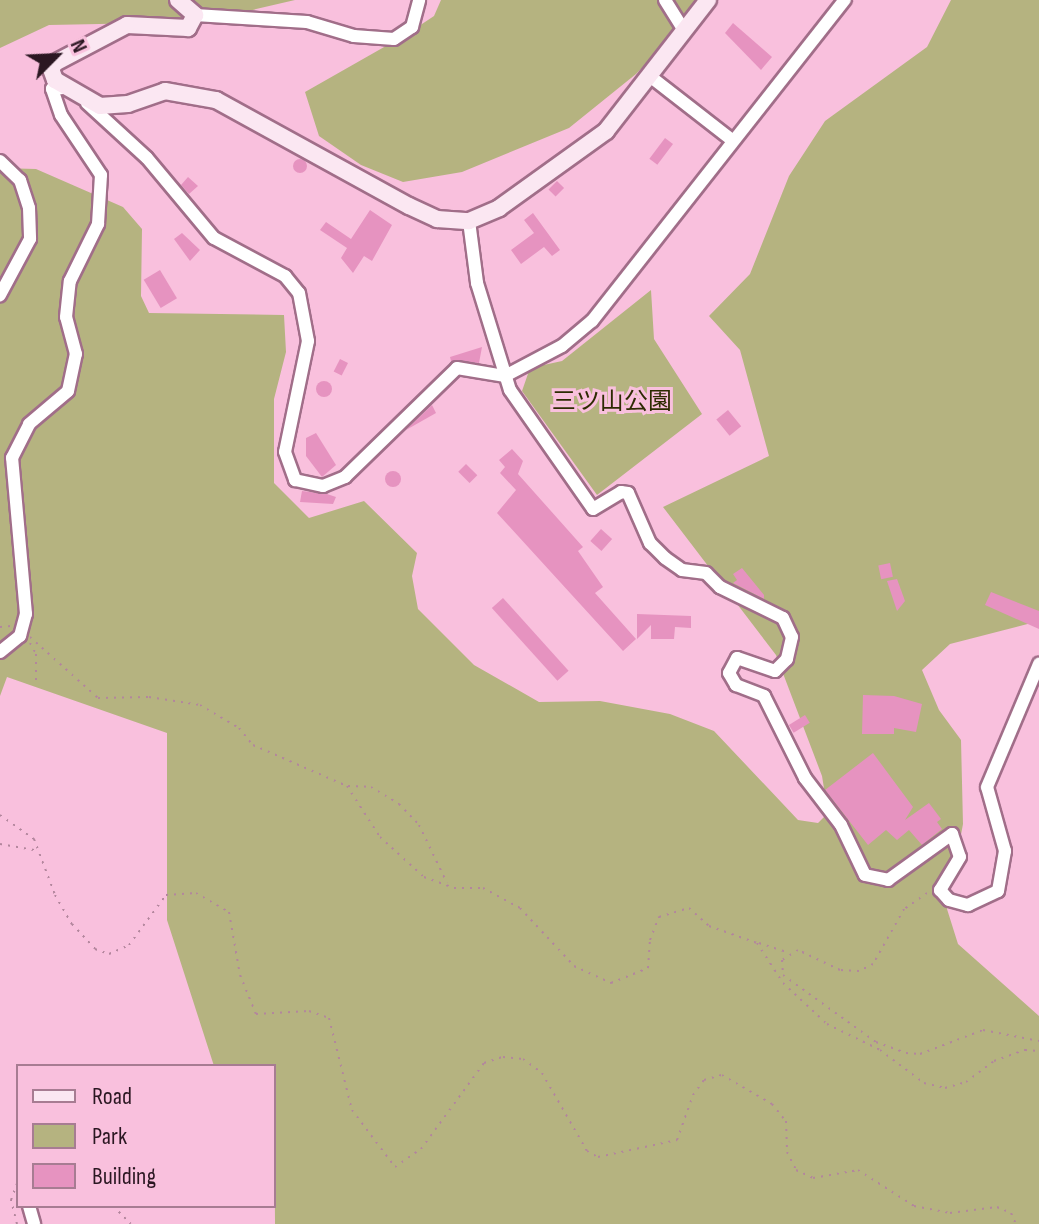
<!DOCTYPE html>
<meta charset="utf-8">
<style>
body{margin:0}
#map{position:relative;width:1039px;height:1224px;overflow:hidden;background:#f9c0dd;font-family:"Sofia Sans Condensed","Noto Sans JP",sans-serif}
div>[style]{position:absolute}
.green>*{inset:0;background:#b5b380}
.building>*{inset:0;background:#e693c0;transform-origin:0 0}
.round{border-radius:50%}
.path>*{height:2px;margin-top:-1px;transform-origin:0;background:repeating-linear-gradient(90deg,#b3869d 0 2px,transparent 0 8px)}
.roads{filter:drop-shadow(2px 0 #a16e89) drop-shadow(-2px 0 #a16e89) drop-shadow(0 2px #a16e89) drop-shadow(0 -2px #a16e89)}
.street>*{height:12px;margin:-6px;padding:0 6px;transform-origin:6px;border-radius:6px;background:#fff}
.secondary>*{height:16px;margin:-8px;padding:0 8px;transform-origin:8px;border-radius:8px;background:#fbe7f2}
span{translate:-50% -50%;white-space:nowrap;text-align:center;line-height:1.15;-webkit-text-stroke:6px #f9c0dd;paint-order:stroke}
.park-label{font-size:24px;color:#2d2b02}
.legend{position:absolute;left:16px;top:1064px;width:260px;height:144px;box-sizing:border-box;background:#f9c0dd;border:2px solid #a77c92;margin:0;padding:10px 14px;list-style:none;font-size:24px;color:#2b1722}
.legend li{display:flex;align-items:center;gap:16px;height:40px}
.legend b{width:40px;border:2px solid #a77c92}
.north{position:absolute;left:16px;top:16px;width:80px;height:80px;-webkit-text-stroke:6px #f9c0dd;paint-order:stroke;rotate:66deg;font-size:22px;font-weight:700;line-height:32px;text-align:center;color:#2b1722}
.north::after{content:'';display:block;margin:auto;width:28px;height:36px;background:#2b1722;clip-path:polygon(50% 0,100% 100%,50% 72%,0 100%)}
</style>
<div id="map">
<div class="green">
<i style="clip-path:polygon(0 0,295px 0,201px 22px,49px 25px,0 48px)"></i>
<i style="clip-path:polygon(441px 0,708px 0,636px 74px,569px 128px,462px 172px,403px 182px,361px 165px,319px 136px,305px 92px,407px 34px,434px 16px)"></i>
<i style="clip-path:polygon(951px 0,1039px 0,1039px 621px,950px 644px,922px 670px,939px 710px,961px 740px,963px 824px,947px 909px,958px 944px,1039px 1016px,1039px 1224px,275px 1224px,274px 1066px,214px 1066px,167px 920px,167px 733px,7px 677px,0 696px,0 168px,36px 169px,123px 207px,142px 229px,141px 296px,149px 313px,284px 315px,286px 352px,274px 399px,274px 483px,309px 518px,364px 501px,417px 553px,412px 576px,418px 609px,474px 665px,539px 702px,600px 701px,670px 714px,714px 731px,798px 820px,818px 823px,828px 813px,822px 776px,776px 655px,663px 507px,769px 456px,740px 350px,709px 316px,750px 274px,789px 176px,825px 121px,927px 47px)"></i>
<i style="clip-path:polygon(651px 290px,654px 339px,702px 414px,597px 495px,522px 391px,530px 368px,562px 361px)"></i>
</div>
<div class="building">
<i style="clip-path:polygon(733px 23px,772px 57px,761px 70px,725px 33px)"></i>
<i style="left:665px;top:138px;width:10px;height:26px;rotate:37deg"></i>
<i class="round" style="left:293px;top:159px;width:14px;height:14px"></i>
<i style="clip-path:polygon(188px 177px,198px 186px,189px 194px,181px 185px)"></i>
<i style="left:557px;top:181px;width:10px;height:12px;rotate:45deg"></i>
<i style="clip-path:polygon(370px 210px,392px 225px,372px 261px,364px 256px,353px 273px,341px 258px,347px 248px,320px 230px,326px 222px,351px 239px)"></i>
<i style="clip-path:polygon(533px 213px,560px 250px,552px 256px,544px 247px,521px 264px,511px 250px,534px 233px,524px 220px)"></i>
<i style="clip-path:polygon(182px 233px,200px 250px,190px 261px,174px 239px)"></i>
<i style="left:160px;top:270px;width:33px;height:19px;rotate:59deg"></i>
<i style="clip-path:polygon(482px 347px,479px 363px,451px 361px,450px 357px)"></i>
<i style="left:340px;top:359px;width:9px;height:14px;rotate:27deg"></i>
<i class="round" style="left:316px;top:381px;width:16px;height:16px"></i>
<i style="clip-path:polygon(432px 405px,436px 413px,406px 430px)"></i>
<i style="left:728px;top:410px;width:21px;height:15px;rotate:51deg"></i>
<i style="clip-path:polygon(316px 433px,336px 465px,322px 477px,306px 456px,306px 438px)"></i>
<i style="clip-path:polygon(512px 449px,523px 461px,518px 474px,583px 547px,578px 551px,603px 587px,595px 593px,636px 639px,623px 651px,497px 513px,516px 490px,500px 473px,505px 467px,499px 460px)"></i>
<i style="left:466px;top:464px;width:16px;height:11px;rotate:45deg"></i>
<i class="round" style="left:385px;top:471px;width:16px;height:16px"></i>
<i style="clip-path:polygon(302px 491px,327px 494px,336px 497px,333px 504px,300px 502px)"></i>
<i style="left:601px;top:529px;width:15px;height:16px;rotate:42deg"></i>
<i style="left:890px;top:563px;width:14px;height:12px;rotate:78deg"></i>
<i style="clip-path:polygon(742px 568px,764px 595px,764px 599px,733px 583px,737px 580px,733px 574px)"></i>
<i style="clip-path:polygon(897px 579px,905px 601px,897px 611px,887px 581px)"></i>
<i style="clip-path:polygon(991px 592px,1039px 611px,1039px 629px,985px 605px)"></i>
<i style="left:503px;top:598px;width:98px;height:15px;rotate:48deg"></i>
<i style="clip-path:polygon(637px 614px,691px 616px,691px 628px,675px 627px,674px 639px,651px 639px,651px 625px,637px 639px)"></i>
<i style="clip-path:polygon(863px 695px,894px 696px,922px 704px,916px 732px,894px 728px,894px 734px,862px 734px)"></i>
<i style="left:805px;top:715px;width:9px;height:19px;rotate:58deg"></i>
<i style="clip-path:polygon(873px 753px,913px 807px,905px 820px,929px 803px,941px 819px,937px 822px,942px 829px,922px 845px,909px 830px,897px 840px,886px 830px,868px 845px,825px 790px)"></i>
</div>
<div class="path">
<i style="left:0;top:627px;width:11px;rotate:-5deg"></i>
<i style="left:30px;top:637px;width:91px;rotate:41.9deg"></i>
<i style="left:98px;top:698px;width:51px;rotate:-1.1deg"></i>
<i style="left:149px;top:697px;width:52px;rotate:8.9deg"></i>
<i style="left:200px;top:705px;width:45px;rotate:30.5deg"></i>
<i style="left:239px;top:728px;width:22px;rotate:51deg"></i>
<i style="left:253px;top:745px;width:103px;rotate:23.6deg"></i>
<i style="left:347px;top:786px;width:61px;rotate:57.1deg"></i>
<i style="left:380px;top:837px;width:59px;rotate:42.3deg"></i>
<i style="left:424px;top:877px;width:32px;rotate:20deg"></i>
<i style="left:454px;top:888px;width:29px"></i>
<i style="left:483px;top:888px;width:42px;rotate:28.4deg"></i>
<i style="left:520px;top:908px;width:79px;rotate:47deg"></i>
<i style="left:574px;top:966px;width:41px;rotate:24.7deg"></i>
<i style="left:611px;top:983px;width:40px;rotate:-22deg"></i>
<i style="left:648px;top:968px;width:28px;rotate:-86deg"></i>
<i style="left:650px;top:940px;width:25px;rotate:-69deg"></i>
<i style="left:659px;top:917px;width:31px;rotate:-17deg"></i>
<i style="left:689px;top:908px;width:27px;rotate:42deg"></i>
<i style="left:709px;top:926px;width:51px;rotate:19.5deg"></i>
<i style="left:757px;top:943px;width:48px;rotate:57deg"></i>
<i style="left:783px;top:983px;width:60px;rotate:43deg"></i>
<i style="left:827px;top:1024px;width:59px;rotate:26.1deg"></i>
<i style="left:880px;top:1050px;width:55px;rotate:36.9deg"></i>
<i style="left:924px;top:1083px;width:22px;rotate:13deg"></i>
<i style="left:945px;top:1088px;width:22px;rotate:-16deg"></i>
<i style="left:966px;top:1082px;width:35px;rotate:-37deg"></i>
<i style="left:994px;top:1061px;width:33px;rotate:-20deg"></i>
<i style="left:1025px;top:1050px;width:14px;rotate:4deg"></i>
<i style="left:30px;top:643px;width:13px;rotate:61deg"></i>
<i style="left:36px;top:654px;width:27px;rotate:90deg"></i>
<i style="left:348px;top:786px;width:23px;rotate:2deg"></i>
<i style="left:371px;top:787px;width:33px;rotate:31deg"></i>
<i style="left:399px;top:804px;width:29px;rotate:46deg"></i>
<i style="left:419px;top:825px;width:64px;rotate:64.2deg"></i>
<i style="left:0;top:815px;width:42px;rotate:35.2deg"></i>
<i style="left:34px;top:839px;width:60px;rotate:69.4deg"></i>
<i style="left:55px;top:895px;width:34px;rotate:60deg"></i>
<i style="left:72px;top:924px;width:34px;rotate:47deg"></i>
<i style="left:95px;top:949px;width:15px;rotate:20deg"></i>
<i style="left:109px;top:954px;width:22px;rotate:-24deg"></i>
<i style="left:129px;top:945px;width:62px;rotate:-53.5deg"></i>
<i style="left:166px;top:895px;width:30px;rotate:-4deg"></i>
<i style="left:196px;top:893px;width:38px;rotate:30deg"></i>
<i style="left:229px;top:912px;width:64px;rotate:80.1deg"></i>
<i style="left:240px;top:975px;width:42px;rotate:67.7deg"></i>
<i style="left:256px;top:1014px;width:53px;rotate:-3.2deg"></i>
<i style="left:309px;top:1011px;width:21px;rotate:19deg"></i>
<i style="left:329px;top:1018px;width:95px;rotate:76deg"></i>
<i style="left:352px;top:1110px;width:71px;rotate:53deg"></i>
<i style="left:395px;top:1167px;width:32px;rotate:-35deg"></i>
<i style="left:421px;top:1149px;width:107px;rotate:-53.8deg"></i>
<i style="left:484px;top:1063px;width:20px;rotate:-18deg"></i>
<i style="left:503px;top:1057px;width:20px;rotate:6deg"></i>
<i style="left:523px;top:1059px;width:24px;rotate:36deg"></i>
<i style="left:542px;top:1073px;width:90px;rotate:60deg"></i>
<i style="left:587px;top:1151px;width:13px;rotate:29deg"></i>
<i style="left:598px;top:1157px;width:81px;rotate:-12.1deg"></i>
<i style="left:677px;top:1140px;width:48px;rotate:-70.4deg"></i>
<i style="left:693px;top:1095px;width:19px;rotate:-54deg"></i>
<i style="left:704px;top:1080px;width:19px;rotate:-16deg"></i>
<i style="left:722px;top:1075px;width:58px;rotate:30.1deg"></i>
<i style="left:772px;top:1104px;width:22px;rotate:51deg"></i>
<i style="left:786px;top:1121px;width:31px;rotate:88deg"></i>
<i style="left:787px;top:1152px;width:20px;rotate:63deg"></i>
<i style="left:796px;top:1170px;width:19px;rotate:25deg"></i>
<i style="left:813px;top:1178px;width:46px;rotate:-10.1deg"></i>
<i style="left:858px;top:1170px;width:67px;rotate:32.7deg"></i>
<i style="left:914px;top:1206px;width:37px;rotate:11deg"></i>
<i style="left:950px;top:1213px;width:47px;rotate:-7.3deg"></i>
<i style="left:997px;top:1207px;width:15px;rotate:23deg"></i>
<i style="left:1011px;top:1213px;width:12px;rotate:66deg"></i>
<i style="left:0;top:844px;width:39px;rotate:10deg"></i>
<i style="left:927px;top:893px;width:28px;rotate:145deg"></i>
<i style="left:904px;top:909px;width:63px;rotate:119.4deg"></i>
<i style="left:873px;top:964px;width:16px;rotate:153deg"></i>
<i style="left:859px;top:971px;width:19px;rotate:-177deg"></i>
<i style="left:840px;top:970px;width:47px;rotate:-154.5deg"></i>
<i style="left:798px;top:950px;width:19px;rotate:148deg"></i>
<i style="left:782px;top:960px;width:15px;rotate:86deg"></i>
<i style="left:783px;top:975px;width:115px;rotate:35.8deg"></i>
<i style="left:876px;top:1042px;width:32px;rotate:20deg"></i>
<i style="left:906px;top:1053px;width:14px;rotate:4deg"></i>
<i style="left:920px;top:1054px;width:67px;rotate:-20.9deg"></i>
<i style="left:983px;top:1030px;width:57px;rotate:11.1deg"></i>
<i style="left:759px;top:943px;width:29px;rotate:18deg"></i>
<i style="left:113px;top:1206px;width:25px;rotate:45deg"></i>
<i style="left:17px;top:1224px;width:25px;rotate:-104deg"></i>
<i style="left:11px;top:1200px;width:20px;rotate:-70deg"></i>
</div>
<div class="roads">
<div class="street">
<i style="left:665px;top:0;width:36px;rotate:58deg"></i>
<i style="left:195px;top:15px;width:112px;rotate:3.6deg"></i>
<i style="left:307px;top:22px;width:49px;rotate:16.6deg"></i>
<i style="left:354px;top:36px;width:40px;rotate:4.3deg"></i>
<i style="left:394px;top:39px;width:22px;rotate:-34deg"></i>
<i style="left:412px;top:27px;width:28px;rotate:-75deg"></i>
<i style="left:651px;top:77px;width:103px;rotate:37.9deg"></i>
<i style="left:87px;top:103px;width:81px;rotate:42.5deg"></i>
<i style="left:147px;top:158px;width:104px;rotate:50.1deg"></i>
<i style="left:214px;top:238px;width:81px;rotate:28.2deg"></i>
<i style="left:285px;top:276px;width:22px;rotate:51deg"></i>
<i style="left:299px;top:293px;width:49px;rotate:79.4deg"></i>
<i style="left:308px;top:341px;width:113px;rotate:101.7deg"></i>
<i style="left:285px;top:452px;width:30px;rotate:70deg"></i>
<i style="left:295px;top:480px;width:29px;rotate:12deg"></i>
<i style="left:323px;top:486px;width:24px;rotate:-22deg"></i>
<i style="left:345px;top:477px;width:156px;rotate:-44.2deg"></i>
<i style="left:457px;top:368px;width:49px;rotate:9.5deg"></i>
<i style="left:505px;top:376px;width:64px;rotate:-27.8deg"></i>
<i style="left:562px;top:346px;width:39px;rotate:-40deg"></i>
<i style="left:592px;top:321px;width:409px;rotate:-51.8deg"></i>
<i style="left:0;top:161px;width:28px;rotate:44deg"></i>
<i style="left:20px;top:180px;width:29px;rotate:72deg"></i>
<i style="left:29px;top:208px;width:31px;rotate:88deg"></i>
<i style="left:30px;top:239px;width:64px;rotate:118.2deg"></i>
<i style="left:469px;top:221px;width:63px;rotate:82.6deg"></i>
<i style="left:477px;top:283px;width:112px;rotate:72.9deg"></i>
<i style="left:510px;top:390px;width:145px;rotate:55.1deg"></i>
<i style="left:593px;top:509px;width:33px;rotate:-31deg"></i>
<i style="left:621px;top:492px;width:7px;rotate:8deg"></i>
<i style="left:628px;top:493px;width:55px;rotate:66.3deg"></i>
<i style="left:650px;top:543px;width:21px;rotate:45deg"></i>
<i style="left:665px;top:558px;width:21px;rotate:35deg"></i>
<i style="left:682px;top:570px;width:24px;rotate:7deg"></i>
<i style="left:706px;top:573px;width:20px;rotate:45deg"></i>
<i style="left:720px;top:587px;width:70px;rotate:26.2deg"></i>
<i style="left:783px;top:618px;width:21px;rotate:65deg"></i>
<i style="left:792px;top:637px;width:23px;rotate:103deg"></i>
<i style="left:787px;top:659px;width:17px;rotate:135deg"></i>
<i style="left:775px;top:671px;width:40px;rotate:-161.1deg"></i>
<i style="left:737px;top:658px;width:17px;rotate:118deg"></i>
<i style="left:729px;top:673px;width:14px;rotate:60deg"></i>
<i style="left:736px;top:685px;width:30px;rotate:21deg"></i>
<i style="left:764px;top:696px;width:92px;rotate:63.4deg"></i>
<i style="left:805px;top:778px;width:59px;rotate:52.5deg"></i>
<i style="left:841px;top:825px;width:55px;rotate:64.4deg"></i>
<i style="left:865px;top:875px;width:24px;rotate:12deg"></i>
<i style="left:888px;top:880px;width:79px;rotate:-35.7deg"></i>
<i style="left:952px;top:834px;width:24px;rotate:71deg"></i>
<i style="left:960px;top:857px;width:39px;rotate:121deg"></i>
<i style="left:940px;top:890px;width:13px;rotate:48deg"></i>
<i style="left:949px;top:900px;width:20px;rotate:15deg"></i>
<i style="left:968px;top:905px;width:33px;rotate:-25deg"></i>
<i style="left:998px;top:891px;width:41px;rotate:-80.1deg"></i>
<i style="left:1005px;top:851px;width:66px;rotate:-105.7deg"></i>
<i style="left:987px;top:787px;width:134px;rotate:-67.1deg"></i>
<i style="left:0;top:652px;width:26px;rotate:-39deg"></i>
<i style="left:20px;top:636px;width:23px;rotate:-75deg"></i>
<i style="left:26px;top:614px;width:157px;rotate:-95.1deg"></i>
<i style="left:12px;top:458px;width:38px;rotate:-63deg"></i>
<i style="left:29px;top:424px;width:51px;rotate:-40.2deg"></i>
<i style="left:68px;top:391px;width:38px;rotate:-78deg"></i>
<i style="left:76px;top:354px;width:38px;rotate:-105deg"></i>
<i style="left:66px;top:317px;width:36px;rotate:-84deg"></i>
<i style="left:70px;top:281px;width:64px;rotate:-63.8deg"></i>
<i style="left:98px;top:224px;width:49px;rotate:-86.5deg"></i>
<i style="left:101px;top:175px;width:72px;rotate:-123.7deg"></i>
<i style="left:61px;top:115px;width:28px;rotate:-109deg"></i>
<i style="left:52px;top:89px;width:11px;rotate:-5deg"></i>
<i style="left:29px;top:1206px;width:19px;rotate:74deg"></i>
</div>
<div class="secondary">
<i style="left:178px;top:0;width:23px;rotate:41deg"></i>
<i style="left:195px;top:15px;width:15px;rotate:118deg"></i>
<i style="left:188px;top:28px;width:61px;rotate:-177.2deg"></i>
<i style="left:127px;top:25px;width:81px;rotate:152.2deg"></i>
<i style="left:55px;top:63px;width:7px;rotate:124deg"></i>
<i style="left:51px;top:69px;width:12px;rotate:70deg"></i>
<i style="left:55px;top:80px;width:52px;rotate:30deg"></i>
<i style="left:100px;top:106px;width:28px;rotate:-4deg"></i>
<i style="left:128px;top:104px;width:39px;rotate:-19deg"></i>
<i style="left:165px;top:91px;width:52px;rotate:10deg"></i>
<i style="left:216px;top:100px;width:220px;rotate:28.8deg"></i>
<i style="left:409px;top:206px;width:31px;rotate:25deg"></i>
<i style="left:437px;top:219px;width:32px;rotate:4deg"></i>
<i style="left:469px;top:221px;width:33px;rotate:-23deg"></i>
<i style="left:499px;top:208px;width:132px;rotate:-35.7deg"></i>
<i style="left:606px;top:131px;width:166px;rotate:-52.1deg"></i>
</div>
</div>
<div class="park-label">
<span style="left:612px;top:402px">三ツ山公園</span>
</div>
<ul class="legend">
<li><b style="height:10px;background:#fbe7f2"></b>Road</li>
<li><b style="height:22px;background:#b5b380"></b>Park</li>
<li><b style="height:22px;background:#e693c0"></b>Building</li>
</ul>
<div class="north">N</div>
</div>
